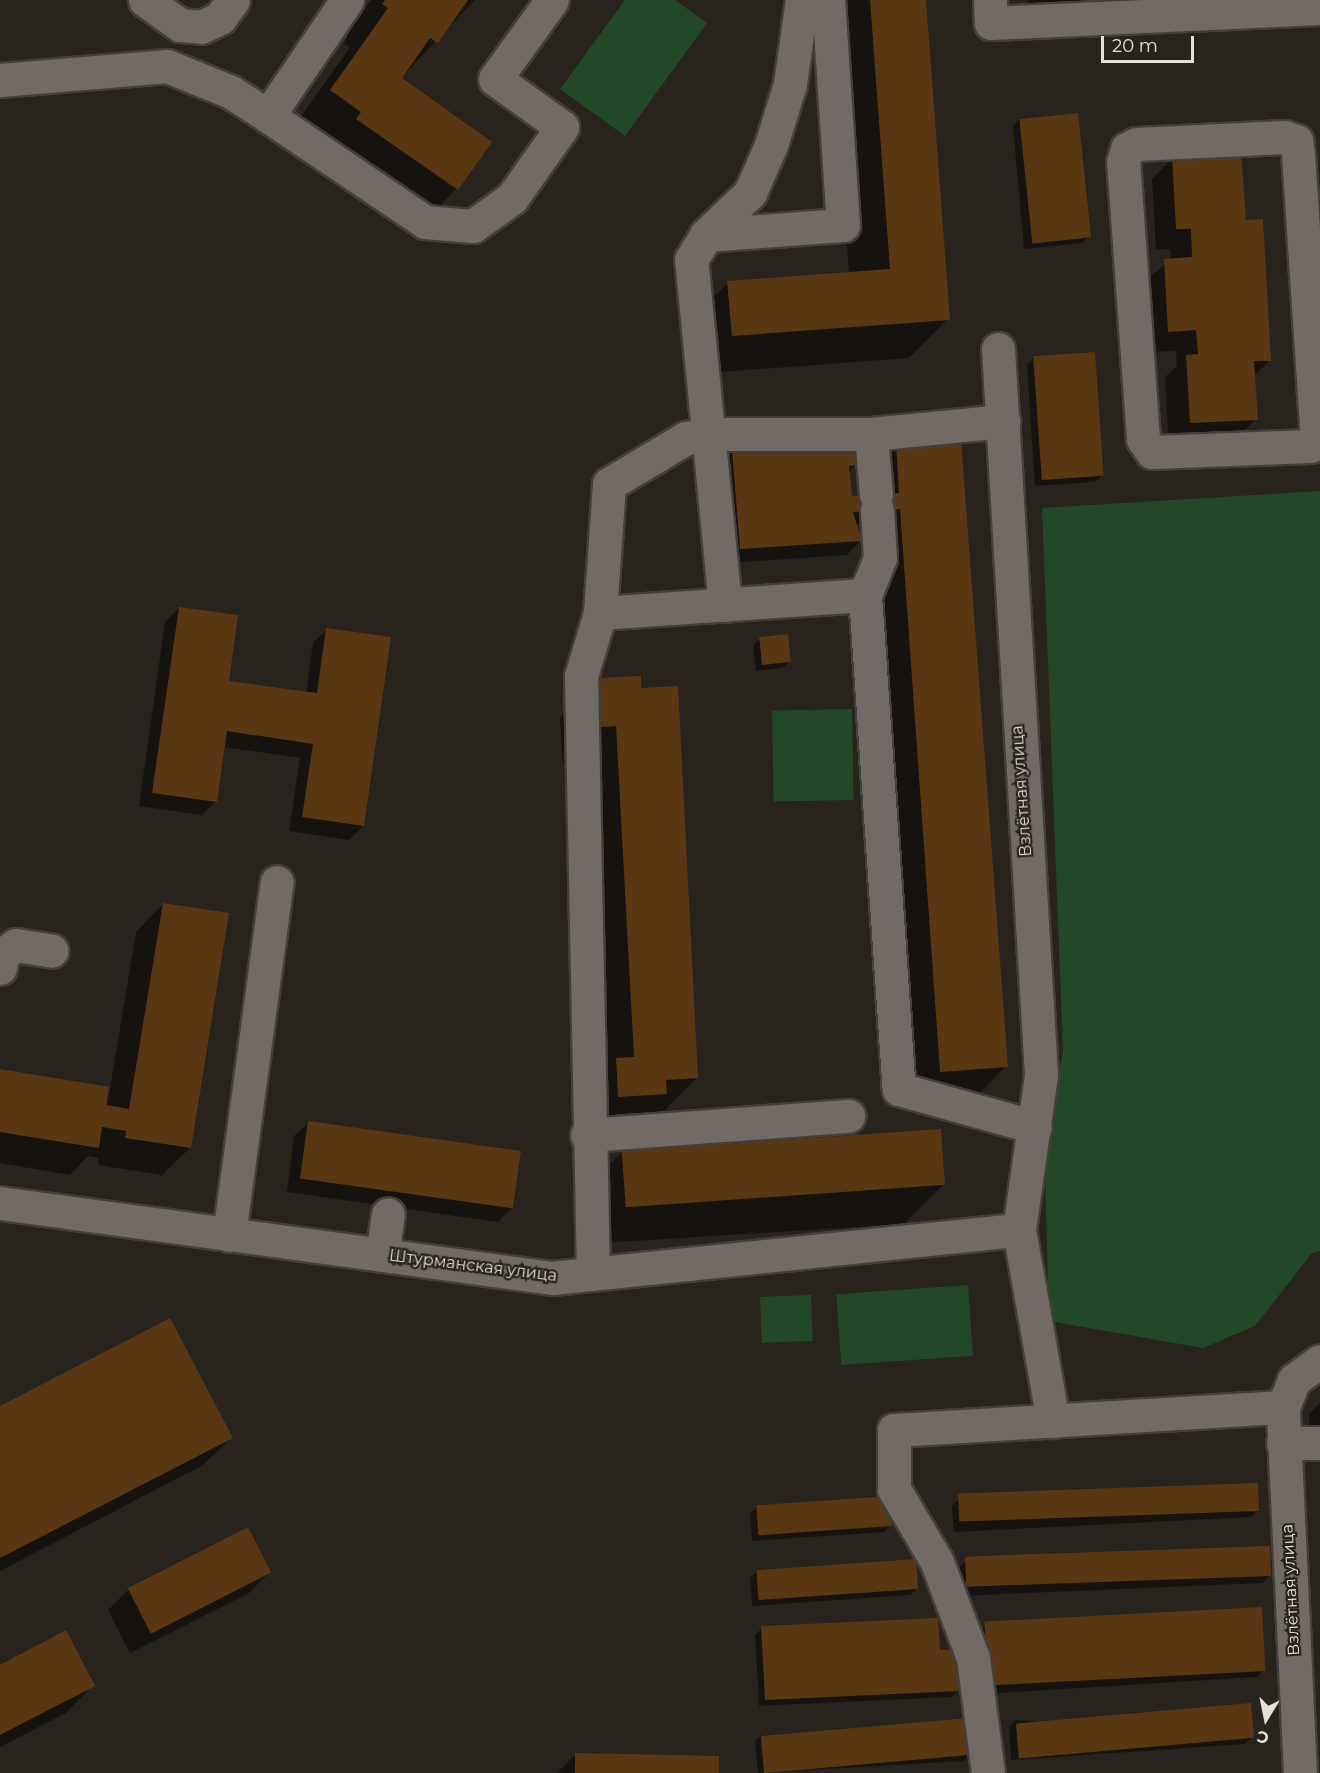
<!DOCTYPE html>
<meta charset="utf-8">
<style>
body{margin:0}
#map{position:relative;width:1320px;height:1773px;overflow:hidden;background:#29231e;font-family:Montserrat,sans-serif}
div>[style]{position:absolute}
.green>*{inset:0;background:#234828;transform-origin:0 0}
.shadow>*{inset:0;background:#0007}
.building>*{inset:0;background:#5a3713;transform-origin:0 0}
.roads{filter:drop-shadow(2px 0 #443f3b) drop-shadow(-2px 0 #443f3b) drop-shadow(0 2px #443f3b) drop-shadow(0 -2px #443f3b)}
.minor>*{height:33px;margin:-16.5px;padding:0 16.5px;transform-origin:16.5px;border-radius:16.5px;background:#726b65}
span{translate:-50% -50%;white-space:nowrap;text-align:center;line-height:1.15;-webkit-text-stroke:4.5px #29231e;paint-order:stroke}
.street-label{font-size:16px;color:#e4e0dc}
.north{position:absolute;left:1236px;top:1689px;width:60px;height:60px;-webkit-text-stroke:4px #29231e;paint-order:stroke;rotate:190deg;font-size:16px;font-weight:700;line-height:24px;text-align:center;color:#e4e0dc}
.north::after{content:'';display:block;margin:auto;width:21px;height:27px;background:#e4e0dc;clip-path:polygon(50% 0,100% 100%,50% 72%,0 100%)}
.scale{position:absolute;left:1101px;top:36px;width:93px;height:27px;box-sizing:border-box;border:3px solid #e4e0dc;border-top:0;padding-left:8px;font-size:18px;line-height:21px;white-space:nowrap;color:#e4e0dc;-webkit-text-stroke:4px #29231e;paint-order:stroke}
</style>
<div id="map">
<div class="green">
<i style="clip-path:polygon(625px 0,675px 0,707px 23px,625px 136px,560px 89px)"></i>
<i style="clip-path:polygon(1320px 491px,1320px 1251px,1312px 1253px,1255px 1326px,1203px 1348px,1049px 1321px,1045px 1170px,1063px 1050px,1042px 508px)"></i>
<i style="left:852px;top:709px;width:91px;height:80px;rotate:89deg"></i>
<i style="left:968px;top:1285px;width:71px;height:132px;rotate:86deg"></i>
<i style="left:811px;top:1295px;width:46px;height:51px;rotate:88deg"></i>
</div>
<div class="shadow">
<i style="clip-path:polygon(372px 0,475px 0,400px 79px,490px 142px,456px 189px,418px 228px,292px 129px,350px 47px,344px 44px,356px 16px)"></i>
<i style="clip-path:polygon(829px 0,924px 0,948px 319px,909px 358px,693px 374px,689px 321px,728px 283px,849px 273px)"></i>
<i style="clip-path:polygon(1027px 0,1092px 0,1028px 3px)"></i>
<i style="clip-path:polygon(1019px 119px,1089px 237px,1082px 243px,1024px 249px,1013px 126px)"></i>
<i style="clip-path:polygon(1173px 158px,1244px 222px,1270px 360px,1254px 376px,1256px 419px,1235px 440px,1169px 444px,1165px 377px,1177px 366px,1176px 351px,1148px 352px,1143px 282px,1171px 260px,1170px 249px,1156px 250px,1152px 179px)"></i>
<i style="clip-path:polygon(1033px 358px,1102px 476px,1095px 482px,1035px 486px,1027px 365px)"></i>
<i style="clip-path:polygon(821px 446px,856px 452px,857px 464px,848px 473px,850px 498px,859px 497px,858px 485px,897px 446px,1006px 1066px,968px 1105px,901px 1110px,860px 524px,855px 524px,860px 541px,847px 555px,727px 563px,719px 465px,733px 451px,816px 451px)"></i>
<i style="clip-path:polygon(179px 608px,227px 682px,306px 693px,313px 643px,327px 629px,363px 826px,349px 840px,289px 831px,300px 758px,224px 747px,216px 801px,202px 815px,139px 806px,165px 622px)"></i>
<i style="clip-path:polygon(760px 639px,789px 662px,782px 668px,756px 671px,753px 645px)"></i>
<i style="clip-path:polygon(599px 679px,640px 690px,697px 1078px,658px 1117px,580px 1135px,578px 764px,563px 765px,560px 718px)"></i>
<i style="clip-path:polygon(163px 904px,190px 1148px,162px 1175px,98px 1165px,99px 1158px,88px 1156px,70px 1175px,0 1163px,0 1070px,107px 1107px,136px 932px)"></i>
<i style="clip-path:polygon(309px 1122px,512px 1208px,498px 1222px,287px 1192px,294px 1136px)"></i>
<i style="clip-path:polygon(623px 1151px,943px 1185px,904px 1224px,588px 1244px,584px 1190px)"></i>
<i style="clip-path:polygon(1320px 1403px,1320px 1441px,1310px 1441px,1309px 1414px)"></i>
<i style="clip-path:polygon(0 1408px,231px 1438px,203px 1465px,0 1571px)"></i>
<i style="clip-path:polygon(959px 1500px,1258px 1510px,1251px 1517px,954px 1532px,952px 1506px)"></i>
<i style="clip-path:polygon(757px 1507px,890px 1525px,884px 1532px,752px 1541px,750px 1514px)"></i>
<i style="clip-path:polygon(966px 1561px,1269px 1576px,1263px 1583px,960px 1596px,959px 1567px)"></i>
<i style="clip-path:polygon(757px 1571px,917px 1589px,910px 1595px,752px 1606px,750px 1578px)"></i>
<i style="clip-path:polygon(270px 1572px,249px 1593px,130px 1653px,108px 1610px,129px 1589px)"></i>
<i style="clip-path:polygon(985px 1626px,1264px 1670px,1257px 1677px,982px 1694px,979px 1633px)"></i>
<i style="clip-path:polygon(762px 1628px,958px 1691px,951px 1697px,759px 1706px,755px 1635px)"></i>
<i style="clip-path:polygon(0 1666px,93px 1685px,66px 1713px,0 1747px)"></i>
<i style="clip-path:polygon(1016px 1720px,1252px 1737px,1245px 1744px,1011px 1760px,1009px 1726px)"></i>
<i style="clip-path:polygon(762px 1735px,970px 1754px,964px 1761px,758px 1773px,755px 1741px)"></i>
<i style="clip-path:polygon(576px 1754px,717px 1773px,557px 1773px)"></i>
</div>
<div class="building">
<i style="clip-path:polygon(385px 0,468px 0,438px 43px,430px 38px,402px 78px,492px 142px,458px 190px,356px 119px,361px 112px,330px 90px,388px 8px,382px 4px)"></i>
<i style="clip-path:polygon(870px 0,926px 0,950px 320px,732px 336px,727px 281px,890px 269px)"></i>
<i style="left:1078px;top:113px;width:125px;height:59px;rotate:84deg"></i>
<i style="clip-path:polygon(1241px 152px,1246px 220px,1263px 219px,1271px 361px,1254px 361px,1258px 420px,1190px 423px,1186px 355px,1198px 354px,1196px 330px,1168px 332px,1164px 259px,1192px 257px,1191px 229px,1176px 229px,1172px 156px)"></i>
<i style="left:1095px;top:352px;width:124px;height:62px;rotate:86deg"></i>
<i style="clip-path:polygon(961px 440px,1008px 1067px,940px 1072px,900px 509px,853px 512px,862px 541px,740px 549px,732px 450px,802px 446px,802px 451px,857px 451px,859px 465px,849px 466px,852px 496px,899px 493px,896px 445px)"></i>
<i style="clip-path:polygon(179px 607px,238px 615px,229px 681px,317px 693px,326px 628px,391px 637px,364px 826px,302px 817px,313px 744px,227px 731px,217px 802px,152px 793px)"></i>
<i style="left:788px;top:634px;width:28px;height:29px;rotate:84deg"></i>
<i style="clip-path:polygon(641px 676px,641px 688px,678px 686px,698px 1078px,666px 1080px,667px 1094px,618px 1097px,616px 1058px,634px 1057px,616px 726px,601px 727px,598px 678px)"></i>
<i style="clip-path:polygon(163px 903px,229px 913px,191px 1148px,125px 1138px,126px 1131px,102px 1127px,99px 1148px,0 1132px,0 1069px,109px 1087px,106px 1105px,129px 1109px)"></i>
<i style="left:308px;top:1121px;width:215px;height:58px;rotate:8deg"></i>
<i style="left:941px;top:1129px;width:56px;height:320px;rotate:86deg"></i>
<i style="clip-path:polygon(170px 1318px,233px 1438px,0 1558px,0 1406px)"></i>
<i style="left:1258px;top:1483px;width:28px;height:300px;rotate:88deg"></i>
<i style="left:890px;top:1496px;width:30px;height:134px;rotate:86deg"></i>
<i style="left:248px;top:1527px;width:51px;height:135px;rotate:63deg"></i>
<i style="left:1270px;top:1546px;width:30px;height:305px;rotate:88deg"></i>
<i style="left:916px;top:1559px;width:30px;height:160px;rotate:86deg"></i>
<i style="left:1262px;top:1607px;width:64px;height:278px;rotate:87deg"></i>
<i style="clip-path:polygon(938px 1618px,940px 1650px,958px 1649px,959px 1691px,765px 1700px,761px 1626px)"></i>
<i style="clip-path:polygon(66px 1630px,95px 1686px,0 1735px,0 1665px)"></i>
<i style="left:1251px;top:1703px;width:35px;height:236px;rotate:85deg"></i>
<i style="left:969px;top:1718px;width:37px;height:209px;rotate:85deg"></i>
<i style="clip-path:polygon(575px 1753px,719px 1756px,719px 1773px,575px 1773px)"></i>
</div>
<div class="roads">
<div class="minor">
<i style="left:145px;top:0;width:43px;rotate:35.5deg"></i>
<i style="left:180px;top:25px;width:21px;rotate:5deg"></i>
<i style="left:201px;top:27px;width:21px;rotate:-25deg"></i>
<i style="left:220px;top:18px;width:22px;rotate:-54deg"></i>
<i style="left:347px;top:0;width:140px;rotate:124.3deg"></i>
<i style="left:268px;top:116px;width:189px;rotate:34deg"></i>
<i style="left:425px;top:222px;width:48px;rotate:4.8deg"></i>
<i style="left:473px;top:226px;width:48px;rotate:-35.7deg"></i>
<i style="left:512px;top:198px;width:87px;rotate:-54.8deg"></i>
<i style="left:562px;top:127px;width:82px;rotate:-144.4deg"></i>
<i style="left:495px;top:79px;width:97px;rotate:-54.2deg"></i>
<i style="left:990px;top:0;width:23px;rotate:88deg"></i>
<i style="left:991px;top:23px;width:329px;rotate:-2.6deg"></i>
<i style="left:0;top:80px;width:168px;rotate:-4.8deg"></i>
<i style="left:167px;top:66px;width:69px;rotate:22.1deg"></i>
<i style="left:231px;top:92px;width:44px;rotate:33deg"></i>
<i style="left:1284px;top:137px;width:13px;rotate:18deg"></i>
<i style="left:1296px;top:141px;width:13px;rotate:81deg"></i>
<i style="left:1298px;top:154px;width:286px;rotate:86.2deg"></i>
<i style="left:1317px;top:439px;width:10px;rotate:135deg"></i>
<i style="left:1310px;top:446px;width:158px;rotate:177.8deg"></i>
<i style="left:1152px;top:452px;width:16px;rotate:-125deg"></i>
<i style="left:1143px;top:439px;width:278px;rotate:-94.1deg"></i>
<i style="left:1123px;top:162px;width:14px;rotate:-73deg"></i>
<i style="left:1127px;top:149px;width:11px;rotate:-27deg"></i>
<i style="left:1137px;top:144px;width:147px;rotate:-2.7deg"></i>
<i style="left:706px;top:235px;width:137px;rotate:-4.2deg"></i>
<i style="left:843px;top:225px;width:225px;rotate:-93.8deg"></i>
<i style="left:998px;top:349px;width:727px;rotate:86.61deg"></i>
<i style="left:1041px;top:1075px;width:157px;rotate:98.1deg"></i>
<i style="left:1019px;top:1230px;width:194px;rotate:79.9deg"></i>
<i style="left:871px;top:434px;width:61px;rotate:85.3deg"></i>
<i style="left:865px;top:595px;width:40px;rotate:-68deg"></i>
<i style="left:880px;top:558px;width:48px;rotate:-93.6deg"></i>
<i style="left:725px;top:605px;width:347px;rotate:-95.6deg"></i>
<i style="left:691px;top:260px;width:29px;rotate:-59deg"></i>
<i style="left:706px;top:235px;width:61px;rotate:-43.7deg"></i>
<i style="left:750px;top:193px;width:52px;rotate:-66.4deg"></i>
<i style="left:771px;top:145px;width:64px;rotate:-72.7deg"></i>
<i style="left:790px;top:84px;width:85px;rotate:-81.9deg"></i>
<i style="left:600px;top:613px;width:266px;rotate:-3.9deg"></i>
<i style="left:865px;top:595px;width:495px;rotate:86.1deg"></i>
<i style="left:899px;top:1089px;width:141px;rotate:15.6deg"></i>
<i style="left:0;top:968px;width:13px;rotate:-81deg"></i>
<i style="left:2px;top:955px;width:17px;rotate:-36deg"></i>
<i style="left:16px;top:945px;width:36px;rotate:9deg"></i>
<i style="left:587px;top:1135px;width:262px;rotate:-4.2deg"></i>
<i style="left:0;top:1203px;width:557px;rotate:7.74deg"></i>
<i style="left:552px;top:1278px;width:469px;rotate:-5.9deg"></i>
<i style="left:229px;top:1235px;width:356px;rotate:-82.3deg"></i>
<i style="left:382px;top:1255px;width:41px;rotate:-81.7deg"></i>
<i style="left:593px;top:1274px;width:598px;rotate:-91.15deg"></i>
<i style="left:581px;top:676px;width:66px;rotate:-73.2deg"></i>
<i style="left:600px;top:613px;width:129px;rotate:-86deg"></i>
<i style="left:609px;top:484px;width:90px;rotate:-30.9deg"></i>
<i style="left:686px;top:438px;width:25px;rotate:-9deg"></i>
<i style="left:711px;top:434px;width:160px"></i>
<i style="left:871px;top:434px;width:133px;rotate:-5.6deg"></i>
<i style="left:1283px;top:1443px;width:37px"></i>
<i style="left:988px;top:1773px;width:116px;rotate:-97.4deg"></i>
<i style="left:973px;top:1658px;width:103px;rotate:-110.6deg"></i>
<i style="left:937px;top:1562px;width:85px;rotate:-120.5deg"></i>
<i style="left:894px;top:1489px;width:59px;rotate:-90deg"></i>
<i style="left:894px;top:1430px;width:390px;rotate:-3.4deg"></i>
<i style="left:1300px;top:1773px;width:366px;rotate:-92.7deg"></i>
<i style="left:1283px;top:1407px;width:29px;rotate:-68deg"></i>
<i style="left:1294px;top:1380px;width:32px;rotate:-36deg"></i>
</div>
</div>
<div class="street-label">
<span style="left:1022px;top:791px;rotate:-94deg">Взлётная улица</span>
<span style="left:473px;top:1266px;rotate:7deg">Штурманская улица</span>
<span style="left:1291px;top:1590px;rotate:-93deg">Взлётная улица</span>
</div>
<div class="north">С</div>
<div class="scale">20 m</div>
</div>
